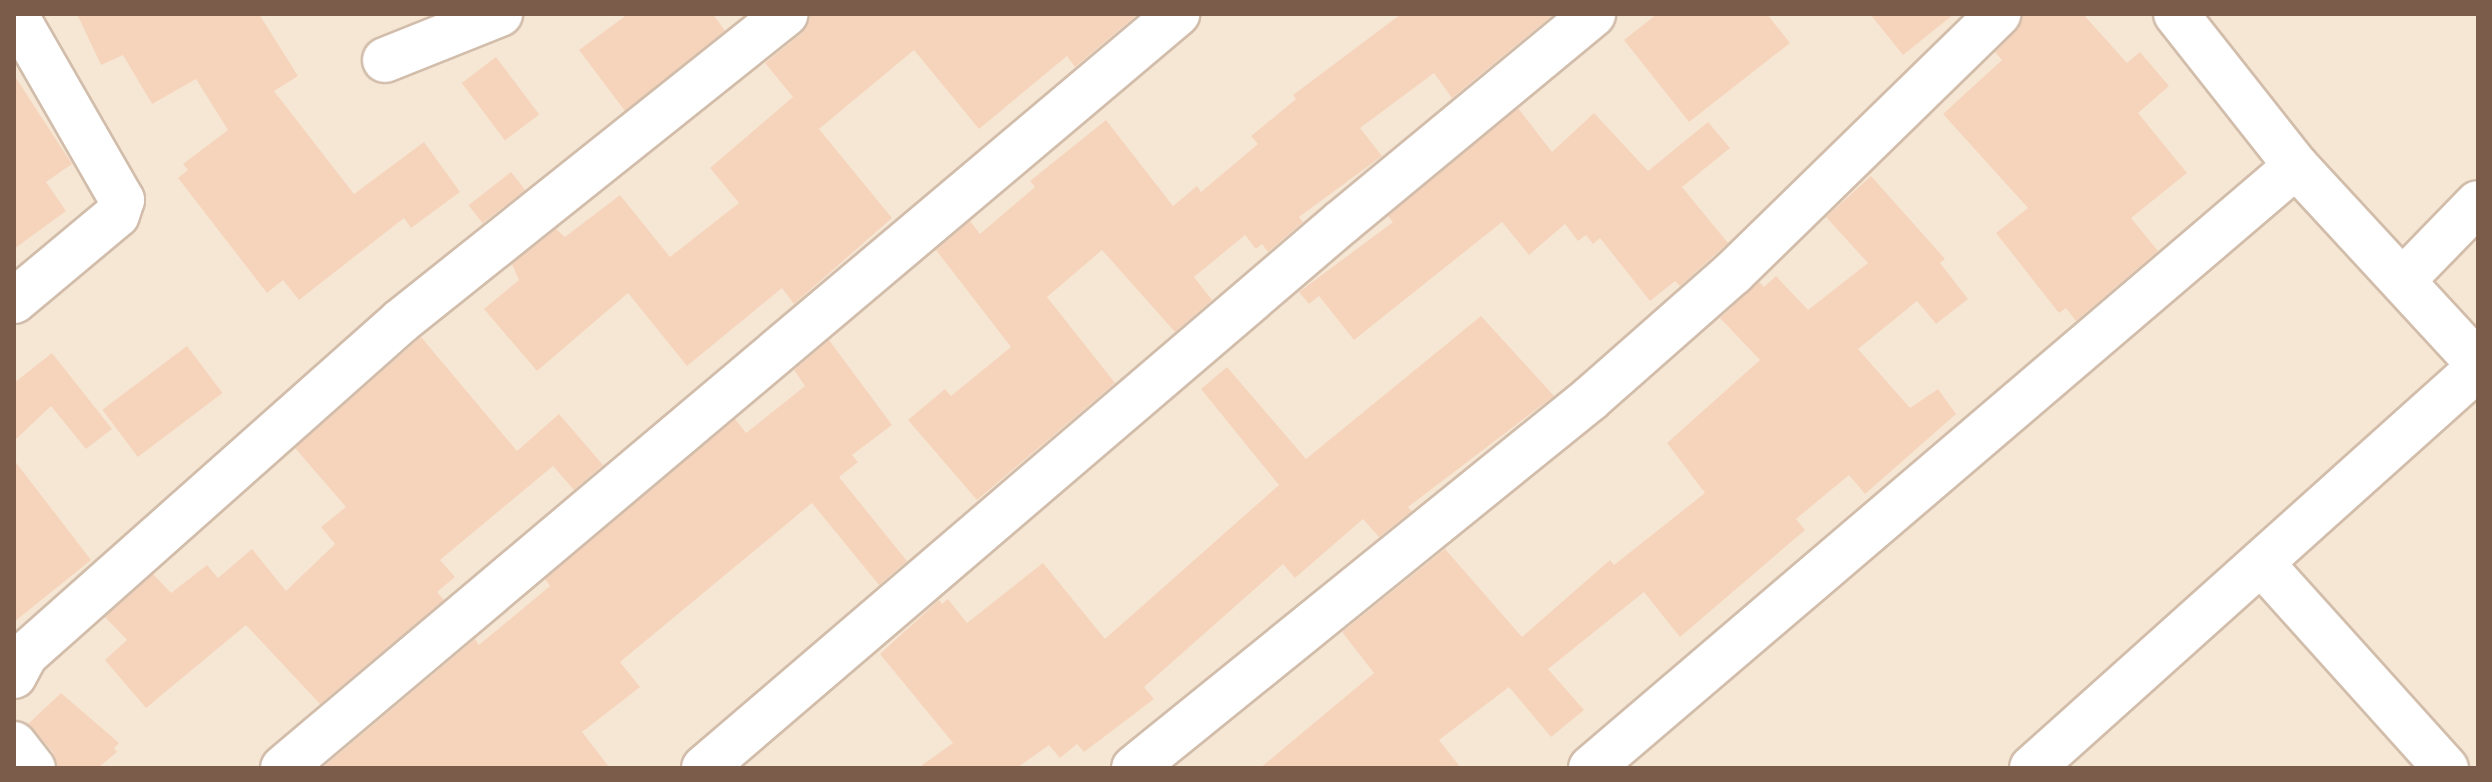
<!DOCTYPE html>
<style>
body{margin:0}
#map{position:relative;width:2492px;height:782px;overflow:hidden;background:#fef5e7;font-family:Inter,sans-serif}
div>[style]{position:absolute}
.residential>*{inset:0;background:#f6e7d5;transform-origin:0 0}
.building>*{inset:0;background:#f6d4bc;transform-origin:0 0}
.roads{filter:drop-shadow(2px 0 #d2bdab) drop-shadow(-2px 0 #d2bdab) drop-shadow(0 2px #d2bdab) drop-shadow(0 -2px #d2bdab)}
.minor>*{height:44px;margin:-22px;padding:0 22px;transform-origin:22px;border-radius:22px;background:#fff}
span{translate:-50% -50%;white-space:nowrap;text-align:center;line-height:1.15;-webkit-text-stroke:8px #fff9ef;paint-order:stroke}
.frame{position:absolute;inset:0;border:16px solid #7b5b49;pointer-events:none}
</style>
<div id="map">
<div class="residential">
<i style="left:14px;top:14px;width:2464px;height:754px"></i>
</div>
<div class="building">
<i style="clip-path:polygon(77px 14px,259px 14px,298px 76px,274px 91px,354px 194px,424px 142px,460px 192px,411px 228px,404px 218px,299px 300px,283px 280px,267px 293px,178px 178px,188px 170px,183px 164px,228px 130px,196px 79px,152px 104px,123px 55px,101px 65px)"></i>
<i style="clip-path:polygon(628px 14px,713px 14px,725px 31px,625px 111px,579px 50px)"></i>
<i style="clip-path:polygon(810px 14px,1138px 14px,1075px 67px,1067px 56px,979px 129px,914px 50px,819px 129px,892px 218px,794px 304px,782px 288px,687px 366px,628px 293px,537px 371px,484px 309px,519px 280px,512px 264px,556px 229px,565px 237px,620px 195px,670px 257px,739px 203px,710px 168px,793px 97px,765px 63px,802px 33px)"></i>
<i style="clip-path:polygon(1401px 14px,1554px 14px,1452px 98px,1434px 73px,1360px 128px,1382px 156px,1299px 217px,1303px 222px,1268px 252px,1262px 244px,1256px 249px,1245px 235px,1194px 277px,1212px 300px,1175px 332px,1102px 250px,1047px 297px,1115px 383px,977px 500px,908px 420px,945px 389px,951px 396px,1011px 347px,936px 250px,970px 221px,980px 234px,1035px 187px,1030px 181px,1106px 120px,1173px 206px,1197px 186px,1201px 192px,1258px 144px,1251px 136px,1296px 99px,1293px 95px)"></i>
<i style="clip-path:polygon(1657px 14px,1767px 14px,1790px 43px,1689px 122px,1624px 40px)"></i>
<i style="clip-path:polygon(1870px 14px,1954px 14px,1903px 55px)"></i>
<i style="clip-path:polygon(2022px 14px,2083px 14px,2127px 63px,2140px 52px,2169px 86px,2138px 113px,2187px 173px,2131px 218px,2158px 251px,2076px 321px,2066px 308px,2059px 313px,1996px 233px,2028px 208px,1943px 114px,2002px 60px,1995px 52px,2016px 31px)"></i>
<i style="left:496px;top:57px;width:72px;height:43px;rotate:53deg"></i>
<i style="clip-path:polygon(14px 75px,72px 164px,46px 182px,66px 211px,14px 249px)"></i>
<i style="clip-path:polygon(1518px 108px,1552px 152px,1594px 113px,1648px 171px,1708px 122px,1730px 148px,1682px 187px,1728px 243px,1680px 286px,1675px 281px,1650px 301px,1600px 238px,1593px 244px,1586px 235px,1578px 241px,1565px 224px,1529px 255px,1502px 222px,1354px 340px,1319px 296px,1309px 304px,1299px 292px,1393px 222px,1388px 216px)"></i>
<i style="left:511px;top:172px;width:23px;height:54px;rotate:52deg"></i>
<i style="clip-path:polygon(1871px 176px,1945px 259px,1940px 263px,1968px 299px,1936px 324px,1917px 301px,1858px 349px,1910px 408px,1938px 389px,1956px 414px,1865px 494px,1849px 475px,1796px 519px,1805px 530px,1680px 637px,1644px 592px,1548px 669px,1584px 710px,1551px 737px,1509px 687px,1439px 740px,1461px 768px,1260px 768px,1374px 673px,1342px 632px,1445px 549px,1522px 637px,1610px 560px,1614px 565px,1705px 493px,1667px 443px,1760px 360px,1720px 318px,1759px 282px,1764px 287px,1776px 276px,1808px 310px,1868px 263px,1826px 217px)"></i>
<i style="clip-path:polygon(1481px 316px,1554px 396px,1408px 507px,1412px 511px,1379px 537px,1363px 519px,1295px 578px,1283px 564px,1144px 687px,1154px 699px,1084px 752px,1077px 744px,1060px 758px,1049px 745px,1017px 768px,918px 768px,953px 743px,880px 654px,939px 600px,942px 604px,948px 599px,967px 623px,1043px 563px,1105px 639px,1279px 485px,1201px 389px,1227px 367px,1306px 459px)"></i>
<i style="clip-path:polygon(421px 337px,517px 451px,559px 414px,603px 465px,574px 490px,553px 466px,440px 560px,455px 577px,437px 592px,444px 600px,320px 704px,246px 625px,146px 708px,105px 660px,127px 640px,105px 617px,153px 574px,171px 593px,207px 565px,218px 578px,252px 549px,286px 591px,335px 544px,321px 527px,346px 507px,295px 448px)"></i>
<i style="clip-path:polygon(829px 340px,892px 425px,852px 455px,858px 462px,839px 477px,907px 561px,879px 585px,812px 503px,620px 662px,640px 687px,582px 732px,610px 768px,322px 768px,475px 639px,479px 645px,550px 586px,545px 579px,735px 419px,746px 433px,805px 386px,794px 370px)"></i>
<i style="left:187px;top:346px;width:59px;height:106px;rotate:53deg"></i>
<i style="clip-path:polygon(52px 353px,112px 429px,86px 449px,51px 406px,14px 441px,14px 383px)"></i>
<i style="clip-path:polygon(14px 460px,91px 560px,14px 622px)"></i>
<i style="clip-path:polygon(61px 693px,119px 743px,114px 748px,117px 752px,98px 768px,58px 768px,53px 752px,28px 724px)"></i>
</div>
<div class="roads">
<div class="minor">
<i style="left:2176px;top:14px;width:194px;rotate:51.7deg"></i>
<i style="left:2296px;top:166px;width:268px;rotate:47.3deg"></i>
<i style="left:385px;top:60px;width:124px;rotate:-21.8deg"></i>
<i style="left:2403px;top:280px;width:107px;rotate:-45.8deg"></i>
<i style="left:14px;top:301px;width:134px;rotate:-39.9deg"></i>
<i style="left:117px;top:215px;width:16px;rotate:-72deg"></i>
<i style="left:122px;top:200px;width:215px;rotate:-119.9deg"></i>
<i style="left:2262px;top:564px;width:275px;rotate:48deg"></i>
<i style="left:14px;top:676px;width:24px;rotate:-62deg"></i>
<i style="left:25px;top:655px;width:503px;rotate:-41.61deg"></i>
<i style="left:401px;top:321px;width:492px;rotate:-38.6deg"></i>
<i style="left:14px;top:744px;width:31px;rotate:52deg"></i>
<i style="left:283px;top:768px;width:1170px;rotate:-40.14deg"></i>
<i style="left:704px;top:768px;width:840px;rotate:-40.56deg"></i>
<i style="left:1342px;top:222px;width:326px;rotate:-39.6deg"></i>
<i style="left:1134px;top:768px;width:588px;rotate:-38.99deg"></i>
<i style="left:1591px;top:398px;width:189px;rotate:-41.4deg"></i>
<i style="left:1733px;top:273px;width:371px;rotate:-44.3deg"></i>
<i style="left:1591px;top:768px;width:927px;rotate:-40.49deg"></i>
<i style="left:2032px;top:768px;width:599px;rotate:-41.89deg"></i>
</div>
</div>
<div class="frame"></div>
</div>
